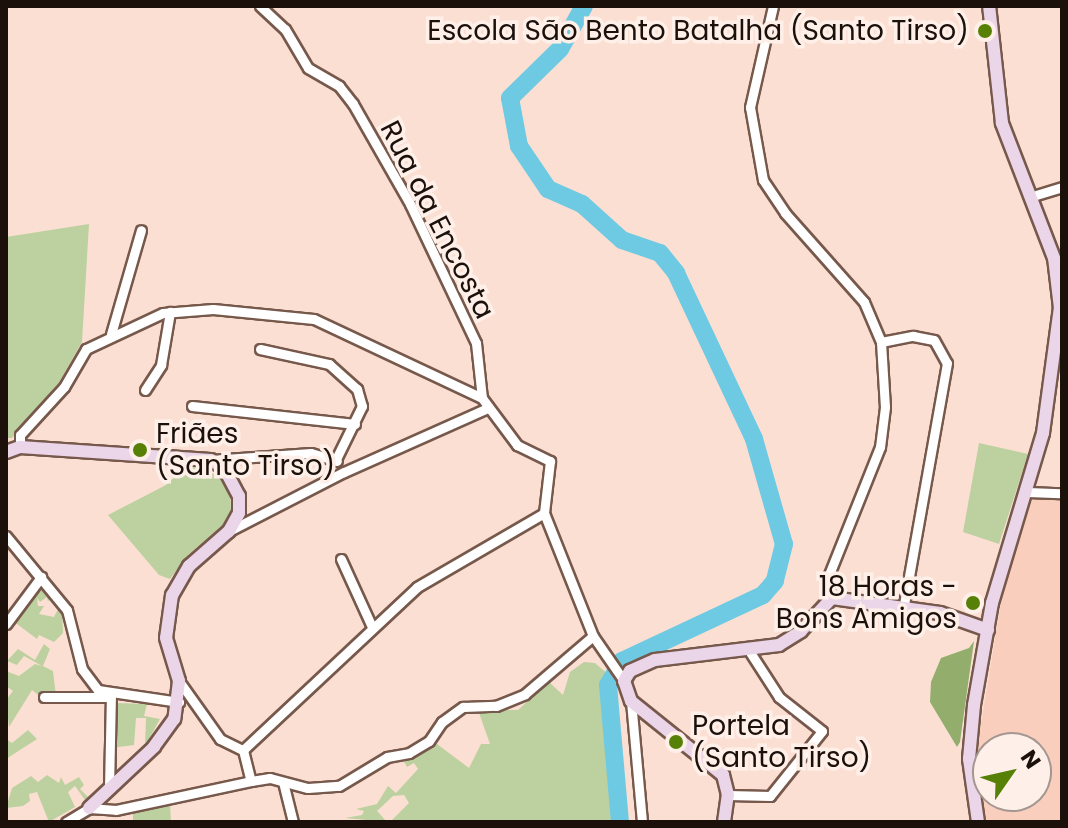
<!DOCTYPE html>
<meta charset="utf-8">
<style>
body{margin:0}
#map{position:relative;width:1068px;height:828px;overflow:hidden;background:#fcdfd3;font-family:Poppins,sans-serif}
div>[style]{position:absolute}
.built>*{inset:0;background:#facebc}
.green>*{inset:0;background:#bcd19f}
.forest>*{inset:0;background:#92ad6c}
.river>*{height:18px;margin:-9px;padding:0 9px;transform-origin:9px;border-radius:9px;background:#6ecae3}
.roads{filter:drop-shadow(2px 0 #77594c) drop-shadow(-2px 0 #77594c) drop-shadow(0 2px #77594c) drop-shadow(0 -2px #77594c)}
.street>*{height:9px;margin:-4.5px;padding:0 4.5px;transform-origin:4.5px;border-radius:4.5px;background:#fff}
.secondary>*{height:12px;margin:-6px;padding:0 6px;transform-origin:6px;border-radius:6px;background:#ebd5e9}
.dots>*{width:22px;height:22px;translate:-50% -50%;box-sizing:border-box;border:4px solid #fef0e9;border-radius:50%}
span{translate:-50% -50%;white-space:nowrap;text-align:center;line-height:1.15;-webkit-text-stroke:7px #fef0e9;paint-order:stroke}
.poi-label{font-size:28px;color:#1c100b}
.right{translate:-100% -50%;text-align:right}
.left{translate:0 -50%;text-align:left}
.street-label{font-size:28px;color:#1c100b}
.frame{position:absolute;inset:0;border:8px solid #1c100b;pointer-events:none}
.north{position:absolute;left:972px;top:732px;width:80px;height:80px;box-sizing:border-box;background:#fef0e9;border:2px solid #a49690;border-radius:50%;rotate:56deg;font-size:22px;font-weight:700;line-height:32px;text-align:center;color:#1c100b}
.north::after{content:'';display:block;margin:auto;width:28px;height:36px;background:#578106;clip-path:polygon(50% 0,100% 100%,50% 72%,0 100%)}
</style>
<div id="map">
<div class="built">
<i style="clip-path:polygon(evenodd,1062px 497px,1062px 822px,984px 822px,976px 754px,1005px 579px,1031px 498px,1062px 497px,988px 748px,1036px 748px,1036px 796px,988px 796px,988px 748px)"></i>
</div>
<div class="green">
<i style="clip-path:polygon(89px 224px,82px 342px,60px 381px,12px 438px,6px 438px,6px 237px)"></i>
<i style="clip-path:polygon(979px 443px,1028px 454px,999px 544px,963px 532px)"></i>
<i style="clip-path:polygon(188px 465px,220px 476px,230px 490px,231px 510px,229px 520px,189px 554px,170px 579px,159px 575px,108px 515px,166px 485px)"></i>
<i style="clip-path:polygon(45px 589px,51px 594px,48px 602px,47px 597px,40px 602px,37px 598px,38px 606px,44px 606px,39px 614px,54px 617px,59px 607px,62px 613px,63px 633px,54px 642px,39px 635px,37px 639px,13px 621px,32px 595px)"></i>
<i style="clip-path:polygon(44px 644px,50px 649px,43px 666px,53px 671px,56px 696px,41px 697px,32px 690px,9px 727px,6px 700px,13px 691px,6px 686px,6px 671px,19px 676px,35px 664px,42px 666px,24px 656px,17px 665px,7px 661px,18px 649px,35px 660px)"></i>
<i style="clip-path:polygon(584px 662px,595px 663px,610px 676px,605px 687px,617px 822px,390px 822px,409px 803px,404px 795px,393px 796px,377px 811px,387px 822px,345px 818px,362px 815px,364px 811px,356px 809px,377px 804px,388px 786px,396px 793px,418px 769px,414px 763px,407px 767px,402px 758px,423px 752px,433px 741px,469px 768px,481px 744px,490px 744px,478px 710px,518px 710px,549px 682px,563px 695px,570px 672px)"></i>
<i style="clip-path:polygon(117px 703px,147px 704px,144px 716px,160px 719px,145px 746px,146px 718px,136px 718px,134px 745px,111px 748px)"></i>
<i style="clip-path:polygon(28px 730px,37px 739px,6px 759px,6px 739px,12px 743px)"></i>
<i style="clip-path:polygon(47px 775px,59px 783px,61px 777px,65px 785px,79px 777px,84px 785px,80px 789px,88px 797px,85px 800px,75px 786px,68px 792px,75px 807px,49px 822px,37px 792px,29px 794px,30px 801px,23px 806px,6px 808px,12px 788px,31px 776px,38px 782px)"></i>
<i style="clip-path:polygon(170px 803px,171px 822px,133px 822px,133px 812px)"></i>
</div>
<div class="forest">
<i style="clip-path:polygon(974px 641px,960px 742px,957px 747px,930px 702px,931px 682px,941px 658px,969px 648px)"></i>
</div>
<div class="river">
<i style="left:584px;top:6px;width:49px;rotate:119.2deg"></i>
<i style="left:560px;top:49px;width:70px;rotate:135.6deg"></i>
<i style="left:510px;top:98px;width:49px;rotate:79.4deg"></i>
<i style="left:519px;top:146px;width:52px;rotate:56deg"></i>
<i style="left:548px;top:189px;width:37px;rotate:24deg"></i>
<i style="left:582px;top:204px;width:54px;rotate:42deg"></i>
<i style="left:622px;top:240px;width:40px;rotate:18.9deg"></i>
<i style="left:660px;top:253px;width:26px;rotate:51deg"></i>
<i style="left:676px;top:273px;width:183px;rotate:64.8deg"></i>
<i style="left:754px;top:439px;width:109px;rotate:74.1deg"></i>
<i style="left:784px;top:544px;width:38px;rotate:104deg"></i>
<i style="left:775px;top:581px;width:18px;rotate:131deg"></i>
<i style="left:763px;top:595px;width:156px;rotate:154.9deg"></i>
<i style="left:622px;top:661px;width:28px;rotate:120deg"></i>
<i style="left:608px;top:685px;width:138px;rotate:85deg"></i>
</div>
<div class="roads">
<div class="street">
<i style="left:260px;top:6px;width:34px;rotate:43deg"></i>
<i style="left:285px;top:29px;width:45px;rotate:59.5deg"></i>
<i style="left:308px;top:68px;width:36px;rotate:30deg"></i>
<i style="left:339px;top:86px;width:23px;rotate:52deg"></i>
<i style="left:353px;top:104px;width:115px;rotate:60.3deg"></i>
<i style="left:410px;top:204px;width:154px;rotate:64.6deg"></i>
<i style="left:476px;top:343px;width:55px;rotate:83.8deg"></i>
<i style="left:482px;top:398px;width:59px;rotate:53.3deg"></i>
<i style="left:517px;top:445px;width:37px;rotate:26deg"></i>
<i style="left:550px;top:461px;width:52px;rotate:96.6deg"></i>
<i style="left:544px;top:513px;width:132px;rotate:68.3deg"></i>
<i style="left:593px;top:636px;width:55px;rotate:55.4deg"></i>
<i style="left:773px;top:6px;width:104px;rotate:102.8deg"></i>
<i style="left:750px;top:107px;width:74px;rotate:79.9deg"></i>
<i style="left:763px;top:180px;width:40px;rotate:56deg"></i>
<i style="left:785px;top:213px;width:119px;rotate:48.4deg"></i>
<i style="left:864px;top:302px;width:43px;rotate:67deg"></i>
<i style="left:881px;top:342px;width:65px;rotate:86.5deg"></i>
<i style="left:885px;top:407px;width:40px;rotate:97.1deg"></i>
<i style="left:880px;top:447px;width:145px;rotate:111.8deg"></i>
<i style="left:826px;top:582px;width:17px;rotate:69deg"></i>
<i style="left:1033px;top:196px;width:30px;rotate:-17deg"></i>
<i style="left:111px;top:334px;width:108px;rotate:-73.9deg"></i>
<i style="left:881px;top:342px;width:33px;rotate:-11deg"></i>
<i style="left:913px;top:336px;width:21px;rotate:11deg"></i>
<i style="left:934px;top:340px;width:26px;rotate:61deg"></i>
<i style="left:947px;top:363px;width:252px;rotate:100.1deg"></i>
<i style="left:260px;top:349px;width:71px;rotate:12.3deg"></i>
<i style="left:329px;top:364px;width:38px;rotate:42deg"></i>
<i style="left:357px;top:389px;width:18px;rotate:74deg"></i>
<i style="left:362px;top:406px;width:59px;rotate:116.1deg"></i>
<i style="left:145px;top:390px;width:30px;rotate:-57deg"></i>
<i style="left:161px;top:365px;width:54px;rotate:-80.4deg"></i>
<i style="left:192px;top:406px;width:164px;rotate:6.3deg"></i>
<i style="left:20px;top:447px;width:12px;rotate:-90deg"></i>
<i style="left:20px;top:435px;width:65px;rotate:-47.5deg"></i>
<i style="left:64px;top:387px;width:44px;rotate:-59.9deg"></i>
<i style="left:86px;top:349px;width:85px;rotate:-25.1deg"></i>
<i style="left:163px;top:313px;width:50px;rotate:-4.6deg"></i>
<i style="left:213px;top:309px;width:101px;rotate:5.7deg"></i>
<i style="left:314px;top:319px;width:186px;rotate:25.2deg"></i>
<i style="left:211px;top:460px;width:100px;rotate:-4deg"></i>
<i style="left:311px;top:453px;width:27px;rotate:17deg"></i>
<i style="left:1026px;top:492px;width:36px;rotate:2deg"></i>
<i style="left:229px;top:531px;width:129px;rotate:-27.2deg"></i>
<i style="left:344px;top:472px;width:158px;rotate:-24deg"></i>
<i style="left:6px;top:536px;width:96px;rotate:50.5deg"></i>
<i style="left:67px;top:610px;width:61px;rotate:75.7deg"></i>
<i style="left:82px;top:669px;width:26px;rotate:53deg"></i>
<i style="left:98px;top:690px;width:82px;rotate:8.4deg"></i>
<i style="left:341px;top:559px;width:75px;rotate:65.5deg"></i>
<i style="left:6px;top:624px;width:59px;rotate:-53.3deg"></i>
<i style="left:179px;top:681px;width:71px;rotate:54.7deg"></i>
<i style="left:220px;top:739px;width:25px;rotate:26deg"></i>
<i style="left:243px;top:750px;width:32px;rotate:76deg"></i>
<i style="left:251px;top:781px;width:19px;rotate:-9deg"></i>
<i style="left:270px;top:778px;width:39px;rotate:15deg"></i>
<i style="left:308px;top:788px;width:31px;rotate:-4deg"></i>
<i style="left:339px;top:786px;width:56px;rotate:-31.1deg"></i>
<i style="left:387px;top:757px;width:22px;rotate:-10deg"></i>
<i style="left:409px;top:753px;width:23px;rotate:-31deg"></i>
<i style="left:429px;top:741px;width:23px;rotate:-56deg"></i>
<i style="left:442px;top:722px;width:26px;rotate:-36deg"></i>
<i style="left:463px;top:707px;width:33px;rotate:-2deg"></i>
<i style="left:496px;top:706px;width:31px;rotate:-22deg"></i>
<i style="left:525px;top:694px;width:89px;rotate:-40.5deg"></i>
<i style="left:44px;top:697px;width:66px"></i>
<i style="left:631px;top:701px;width:121px;rotate:84.8deg"></i>
<i style="left:243px;top:750px;width:238px;rotate:-43.1deg"></i>
<i style="left:417px;top:587px;width:147px;rotate:-30.2deg"></i>
<i style="left:283px;top:782px;width:41px;rotate:76deg"></i>
<i style="left:109px;top:789px;width:92px;rotate:-88.8deg"></i>
<i style="left:728px;top:795px;width:42px;rotate:1.4deg"></i>
<i style="left:770px;top:796px;width:83px;rotate:-51.3deg"></i>
<i style="left:822px;top:731px;width:55px;rotate:-141.7deg"></i>
<i style="left:779px;top:697px;width:57px;rotate:-122.9deg"></i>
<i style="left:66px;top:822px;width:27px;rotate:-31deg"></i>
<i style="left:89px;top:808px;width:27px;rotate:4deg"></i>
<i style="left:116px;top:810px;width:138px;rotate:-12.1deg"></i>
</div>
<div class="secondary">
<i style="left:6px;top:452px;width:15px;rotate:-20deg"></i>
<i style="left:20px;top:447px;width:191px;rotate:3.9deg"></i>
<i style="left:211px;top:460px;width:15px;rotate:32deg"></i>
<i style="left:224px;top:468px;width:32px;rotate:62deg"></i>
<i style="left:239px;top:496px;width:17px;rotate:90deg"></i>
<i style="left:239px;top:513px;width:21px;rotate:119deg"></i>
<i style="left:229px;top:531px;width:53px;rotate:138.8deg"></i>
<i style="left:189px;top:566px;width:34px;rotate:120deg"></i>
<i style="left:172px;top:595px;width:43px;rotate:97.9deg"></i>
<i style="left:166px;top:638px;width:45px;rotate:73.2deg"></i>
<i style="left:179px;top:681px;width:38px;rotate:97deg"></i>
<i style="left:174px;top:719px;width:34px;rotate:126deg"></i>
<i style="left:154px;top:747px;width:89px;rotate:136.8deg"></i>
<i style="left:724px;top:822px;width:27px;rotate:-82deg"></i>
<i style="left:728px;top:795px;width:21px;rotate:-104deg"></i>
<i style="left:723px;top:775px;width:118px;rotate:-141.2deg"></i>
<i style="left:631px;top:701px;width:21px;rotate:-109deg"></i>
<i style="left:624px;top:681px;width:12px;rotate:-59deg"></i>
<i style="left:630px;top:671px;width:27px;rotate:-24deg"></i>
<i style="left:655px;top:660px;width:125px;rotate:-6.9deg"></i>
<i style="left:779px;top:645px;width:26px;rotate:-32deg"></i>
<i style="left:801px;top:631px;width:45px;rotate:-46.8deg"></i>
<i style="left:832px;top:598px;width:109px;rotate:7.9deg"></i>
<i style="left:940px;top:613px;width:51px;rotate:19.5deg"></i>
<i style="left:978px;top:822px;width:64px;rotate:-98.1deg"></i>
<i style="left:969px;top:759px;width:54px;rotate:-84.7deg"></i>
<i style="left:974px;top:705px;width:104px;rotate:-80deg"></i>
<i style="left:992px;top:603px;width:177px;rotate:-73.3deg"></i>
<i style="left:1043px;top:433px;width:126px;rotate:-82.3deg"></i>
<i style="left:1060px;top:308px;width:50px;rotate:-96.8deg"></i>
<i style="left:1054px;top:258px;width:145px;rotate:-111.1deg"></i>
<i style="left:1002px;top:123px;width:118px;rotate:-96.3deg"></i>
</div>
</div>
<div class="dots">
<i style="left:985px;top:31px;background:#578106"></i>
<i style="left:140px;top:450px;background:#578106"></i>
<i style="left:973px;top:603px;background:#578106"></i>
<i style="left:676px;top:742px;background:#578106"></i>
</div>
<div class="poi-label">
<span class="right" style="left:969px;top:31px">Escola São Bento Batalha (Santo Tirso)</span>
<span class="left" style="left:156px;top:450px">Friães<br>(Santo Tirso)</span>
<span class="right" style="left:957px;top:603px">18 Horas -<br>Bons Amigos</span>
<span class="left" style="left:692px;top:742px">Portela<br>(Santo Tirso)</span>
</div>
<div class="street-label">
<span style="left:437px;top:220px;rotate:63deg">Rua da Encosta</span>
</div>
<div class="frame"></div>
<div class="north">N</div>
</div>
